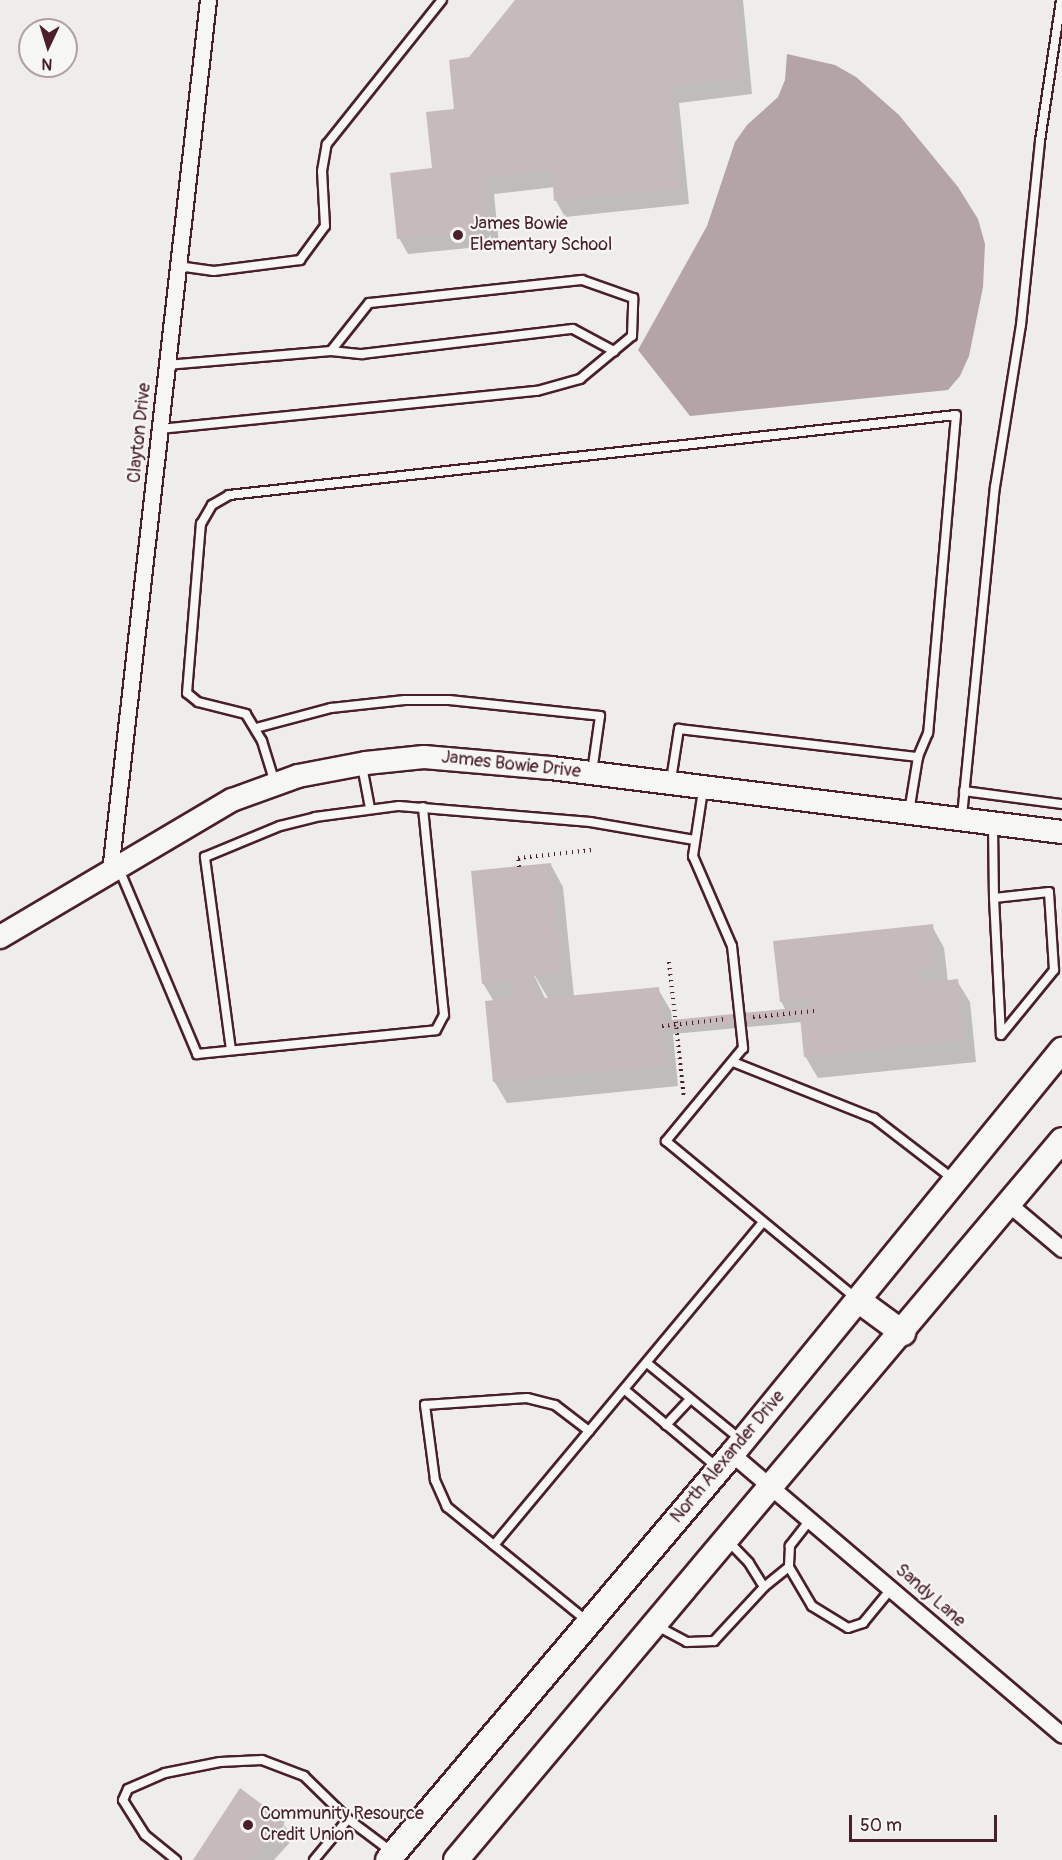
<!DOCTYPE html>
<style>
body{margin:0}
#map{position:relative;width:1062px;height:1860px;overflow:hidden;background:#efedea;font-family:Pangolin,sans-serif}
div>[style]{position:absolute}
.water>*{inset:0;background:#b4a4a5}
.shadow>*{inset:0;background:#0003}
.building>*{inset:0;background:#c6babb}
.path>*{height:4px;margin-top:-2px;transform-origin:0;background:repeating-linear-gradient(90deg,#4a1f2b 0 1.5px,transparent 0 6px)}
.roads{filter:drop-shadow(2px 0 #4a1f2b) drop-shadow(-2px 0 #4a1f2b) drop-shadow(0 2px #4a1f2b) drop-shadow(0 -2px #4a1f2b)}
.lane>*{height:8px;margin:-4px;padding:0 4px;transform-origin:4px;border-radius:4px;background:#f6f6f2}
.street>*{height:15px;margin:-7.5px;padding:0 7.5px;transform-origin:7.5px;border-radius:7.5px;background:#f6f6f2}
.secondary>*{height:22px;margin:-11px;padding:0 11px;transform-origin:11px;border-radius:11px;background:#f6f6f2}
.primary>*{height:24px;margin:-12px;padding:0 12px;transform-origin:12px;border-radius:12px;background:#f6f6f2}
.dots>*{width:16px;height:16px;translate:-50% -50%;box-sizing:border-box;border:3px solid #f6f6f2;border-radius:50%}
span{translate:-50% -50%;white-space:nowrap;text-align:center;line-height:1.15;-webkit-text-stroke:4.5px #f6f6f2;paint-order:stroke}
.poi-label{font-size:18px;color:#4a1f2b}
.left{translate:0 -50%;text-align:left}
.street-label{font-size:18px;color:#4a1f2b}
.north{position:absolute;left:18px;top:18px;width:60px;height:60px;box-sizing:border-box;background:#f6f6f2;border:2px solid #b1a0a2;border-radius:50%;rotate:184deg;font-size:16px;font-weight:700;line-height:24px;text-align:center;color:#4a1f2b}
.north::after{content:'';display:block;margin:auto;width:21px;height:27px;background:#4a1f2b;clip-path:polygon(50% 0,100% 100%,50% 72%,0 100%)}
.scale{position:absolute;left:849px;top:1815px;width:148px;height:27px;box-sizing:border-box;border:3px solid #4a1f2b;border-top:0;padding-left:8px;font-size:18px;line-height:21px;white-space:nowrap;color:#4a1f2b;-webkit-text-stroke:4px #f6f6f2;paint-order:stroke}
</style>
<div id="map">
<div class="water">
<i style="clip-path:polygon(787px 54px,835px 65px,856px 77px,899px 115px,958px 187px,978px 219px,985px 244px,983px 287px,969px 356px,960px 376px,948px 390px,690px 416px,638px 350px,707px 226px,735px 142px,747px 125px,778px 97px,785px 80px)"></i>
</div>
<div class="shadow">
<i style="clip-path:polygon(517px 0,743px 0,752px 94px,679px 103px,689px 204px,565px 217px,556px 201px,555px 187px,494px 194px,499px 245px,408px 254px,399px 238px,434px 170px,470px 58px)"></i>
<i style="clip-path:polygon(evenodd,551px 865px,563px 887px,574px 997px,658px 989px,671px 1011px,672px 1021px,786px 1011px,781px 1001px,932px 926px,944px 948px,948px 982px,957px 981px,970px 1002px,976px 1062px,818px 1078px,805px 1056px,802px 1022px,673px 1034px,678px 1086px,507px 1103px,494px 1081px,494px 1002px,483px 983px,551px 865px,531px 969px,549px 1000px,546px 1000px,531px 969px)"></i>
<i style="clip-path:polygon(283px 1823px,293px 1839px,274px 1860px,194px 1860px)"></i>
</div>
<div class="building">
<i style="clip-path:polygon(515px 0,736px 0,744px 78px,670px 87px,680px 188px,554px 201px,552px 170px,486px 178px,490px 229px,397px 239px,390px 173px,432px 168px,426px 112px,454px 109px,449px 60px,469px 57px)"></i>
<i style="clip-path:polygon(551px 863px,562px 973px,534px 976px,536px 999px,659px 987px,662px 1021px,814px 1006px,814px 998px,780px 1002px,773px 941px,933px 924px,937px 966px,920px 968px,922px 983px,958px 979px,964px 1040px,804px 1057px,800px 1017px,662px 1030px,667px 1065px,493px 1082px,485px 1001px,513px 998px,511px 981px,482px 984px,471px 871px)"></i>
<i style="clip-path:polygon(240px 1788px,285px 1822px,251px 1860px,193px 1860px)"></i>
</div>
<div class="path">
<i style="left:519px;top:867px;width:9px;rotate:-96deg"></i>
<i style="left:518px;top:858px;width:75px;rotate:-6.1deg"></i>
<i style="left:669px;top:962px;width:137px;rotate:83.7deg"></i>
<i style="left:753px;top:1017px;width:62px;rotate:-5.5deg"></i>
<i style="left:662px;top:1026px;width:65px;rotate:-6.1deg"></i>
</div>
<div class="roads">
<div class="lane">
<i style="left:178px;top:266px;width:36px;rotate:8deg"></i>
<i style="left:214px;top:271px;width:87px;rotate:-7.3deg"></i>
<i style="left:300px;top:260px;width:42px;rotate:-53.7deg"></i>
<i style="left:325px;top:226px;width:55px;rotate:-93.1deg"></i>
<i style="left:322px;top:171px;width:27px;rotate:-80deg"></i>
<i style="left:327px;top:144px;width:184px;rotate:-51.4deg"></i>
<i style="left:331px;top:351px;width:31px;rotate:6deg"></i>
<i style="left:362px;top:354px;width:212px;rotate:-6.8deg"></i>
<i style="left:573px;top:329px;width:47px;rotate:28.2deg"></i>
<i style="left:160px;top:429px;width:379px;rotate:-5.8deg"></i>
<i style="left:537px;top:391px;width:45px;rotate:-15.6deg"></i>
<i style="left:580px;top:379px;width:67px;rotate:-39.6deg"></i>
<i style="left:632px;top:336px;width:38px;rotate:-88deg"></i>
<i style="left:633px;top:298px;width:54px;rotate:-160.6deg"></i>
<i style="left:582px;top:280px;width:214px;rotate:173.8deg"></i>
<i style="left:369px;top:303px;width:61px;rotate:128.4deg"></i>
<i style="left:331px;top:351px;width:165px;rotate:175.1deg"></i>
<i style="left:256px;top:728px;width:78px;rotate:-14.9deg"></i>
<i style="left:331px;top:708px;width:74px;rotate:-6.2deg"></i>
<i style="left:405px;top:700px;width:44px"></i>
<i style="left:449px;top:700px;width:152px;rotate:6deg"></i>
<i style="left:600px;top:716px;width:57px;rotate:98.1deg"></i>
<i style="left:362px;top:766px;width:43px;rotate:79.2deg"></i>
<i style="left:671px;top:780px;width:52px;rotate:-81.1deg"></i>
<i style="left:679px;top:729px;width:241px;rotate:6.7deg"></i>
<i style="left:918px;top:757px;width:56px;rotate:99.3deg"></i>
<i style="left:275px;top:783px;width:44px;rotate:-107.2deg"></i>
<i style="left:262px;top:741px;width:31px;rotate:-121deg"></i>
<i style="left:246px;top:714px;width:49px;rotate:-166deg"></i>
<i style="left:198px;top:702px;width:14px;rotate:-141deg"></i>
<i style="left:187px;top:693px;width:170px;rotate:-85.3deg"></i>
<i style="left:201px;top:524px;width:22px;rotate:-60deg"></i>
<i style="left:212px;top:505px;width:20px;rotate:-30deg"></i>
<i style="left:229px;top:495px;width:731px;rotate:-6.28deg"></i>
<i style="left:956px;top:415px;width:319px;rotate:95deg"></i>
<i style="left:928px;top:733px;width:26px;rotate:113deg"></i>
<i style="left:703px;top:790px;width:67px;rotate:98.6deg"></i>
<i style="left:693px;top:856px;width:98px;rotate:66.6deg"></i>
<i style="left:732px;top:946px;width:103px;rotate:83.8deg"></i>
<i style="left:743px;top:1048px;width:121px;rotate:129.6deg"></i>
<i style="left:666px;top:1141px;width:248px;rotate:39.6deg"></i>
<i style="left:964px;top:791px;width:99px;rotate:7.6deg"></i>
<i style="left:962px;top:816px;width:331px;rotate:-84.3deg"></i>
<i style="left:995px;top:487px;width:164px;rotate:-80.9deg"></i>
<i style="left:1021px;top:325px;width:185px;rotate:-84.1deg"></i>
<i style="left:1040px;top:141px;width:143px;rotate:-81.5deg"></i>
<i style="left:993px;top:827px;width:71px;rotate:89.2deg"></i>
<i style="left:994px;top:898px;width:137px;rotate:87.1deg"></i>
<i style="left:1001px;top:1035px;width:84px;rotate:-50.8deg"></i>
<i style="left:1054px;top:970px;width:78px;rotate:-93.7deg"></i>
<i style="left:1049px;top:892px;width:55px;rotate:173.8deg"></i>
<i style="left:119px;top:869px;width:201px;rotate:67.1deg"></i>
<i style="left:197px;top:1054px;width:240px;rotate:-5.7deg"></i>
<i style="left:436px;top:1030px;width:17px;rotate:-62deg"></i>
<i style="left:444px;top:1015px;width:209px;rotate:-95.8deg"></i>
<i style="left:231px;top:1050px;width:195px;rotate:-97.7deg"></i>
<i style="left:205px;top:857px;width:81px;rotate:-22.5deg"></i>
<i style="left:280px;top:826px;width:36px;rotate:-14deg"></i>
<i style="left:315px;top:817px;width:85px;rotate:-7.5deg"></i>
<i style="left:399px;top:806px;width:192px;rotate:4.8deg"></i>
<i style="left:590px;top:822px;width:106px;rotate:9.8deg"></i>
<i style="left:733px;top:1062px;width:152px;rotate:21.7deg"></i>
<i style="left:874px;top:1118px;width:98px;rotate:37.6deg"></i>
<i style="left:647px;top:1363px;width:122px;rotate:39.3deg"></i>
<i style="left:625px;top:1390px;width:121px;rotate:40deg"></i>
<i style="left:666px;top:1425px;width:35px;rotate:-47deg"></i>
<i style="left:810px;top:1520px;width:33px;rotate:128deg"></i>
<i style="left:790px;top:1546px;width:21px;rotate:93deg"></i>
<i style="left:789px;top:1567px;width:45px;rotate:59.5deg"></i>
<i style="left:812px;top:1606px;width:42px;rotate:31.4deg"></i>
<i style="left:848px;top:1628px;width:16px;rotate:-18deg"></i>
<i style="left:863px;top:1623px;width:44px;rotate:-50.5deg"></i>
<i style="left:728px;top:1541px;width:30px;rotate:46deg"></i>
<i style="left:749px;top:1563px;width:28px;rotate:58deg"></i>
<i style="left:494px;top:1545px;width:420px;rotate:-50.2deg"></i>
<i style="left:587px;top:1621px;width:181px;rotate:-140.8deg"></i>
<i style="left:447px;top:1507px;width:30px;rotate:-114deg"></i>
<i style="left:435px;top:1480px;width:76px;rotate:-97.6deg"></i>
<i style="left:425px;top:1405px;width:102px;rotate:-3.9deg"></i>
<i style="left:527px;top:1398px;width:29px;rotate:14deg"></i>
<i style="left:555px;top:1405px;width:43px;rotate:37.4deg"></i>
<i style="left:657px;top:1626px;width:34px;rotate:28deg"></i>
<i style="left:687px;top:1642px;width:27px;rotate:-2deg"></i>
<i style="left:714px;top:1641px;width:74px;rotate:-47.2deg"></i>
<i style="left:764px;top:1587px;width:32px;rotate:-39deg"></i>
<i style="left:176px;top:1860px;width:40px;rotate:-141deg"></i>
<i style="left:145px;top:1835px;width:41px;rotate:-122.2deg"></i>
<i style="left:123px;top:1800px;width:12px;rotate:-66deg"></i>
<i style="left:128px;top:1789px;width:40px;rotate:-23.4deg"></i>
<i style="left:165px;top:1773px;width:56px;rotate:-11.3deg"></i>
<i style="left:220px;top:1762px;width:42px;rotate:-2.7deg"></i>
<i style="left:262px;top:1760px;width:45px;rotate:20.9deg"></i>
<i style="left:304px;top:1776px;width:62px;rotate:44.3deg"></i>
<i style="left:314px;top:1860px;width:53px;rotate:-50.3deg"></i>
<i style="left:348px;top:1819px;width:55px;rotate:36.9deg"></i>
</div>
<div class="street">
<i style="left:110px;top:871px;width:876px;rotate:-83.58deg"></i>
<i style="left:1010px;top:1205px;width:68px;rotate:40.2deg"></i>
<i style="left:732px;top:1454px;width:433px;rotate:40.4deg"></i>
</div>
<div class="secondary">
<i style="left:0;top:937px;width:269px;rotate:-30.6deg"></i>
<i style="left:232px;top:800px;width:70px;rotate:-20deg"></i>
<i style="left:298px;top:776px;width:69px;rotate:-10.8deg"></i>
<i style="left:366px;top:763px;width:58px;rotate:-5.9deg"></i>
<i style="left:424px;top:757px;width:127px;rotate:5deg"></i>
<i style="left:551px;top:768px;width:515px;rotate:7.14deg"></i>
</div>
<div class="primary">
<i style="left:858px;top:1300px;width:56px;rotate:36.3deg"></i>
<i style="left:388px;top:1860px;width:532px;rotate:-49.73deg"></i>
<i style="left:732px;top:1454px;width:522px;rotate:-50.76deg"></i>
<i style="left:456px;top:1860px;width:941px;rotate:-49.91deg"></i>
</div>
</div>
<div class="dots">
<i style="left:458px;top:235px;background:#4a1f2b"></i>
<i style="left:248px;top:1825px;background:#4a1f2b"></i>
</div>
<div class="poi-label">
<span class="left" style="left:470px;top:235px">James Bowie<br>Elementary School</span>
<span class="left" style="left:260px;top:1825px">Community Resource<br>Credit Union</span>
</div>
<div class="street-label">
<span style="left:140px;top:433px;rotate:-84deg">Clayton Drive</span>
<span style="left:511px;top:765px;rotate:6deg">James Bowie Drive</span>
<span style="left:728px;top:1457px;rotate:-50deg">North Alexander Drive</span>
<span style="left:930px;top:1596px;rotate:41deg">Sandy Lane</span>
</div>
<div class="north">N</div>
<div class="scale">50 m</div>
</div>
